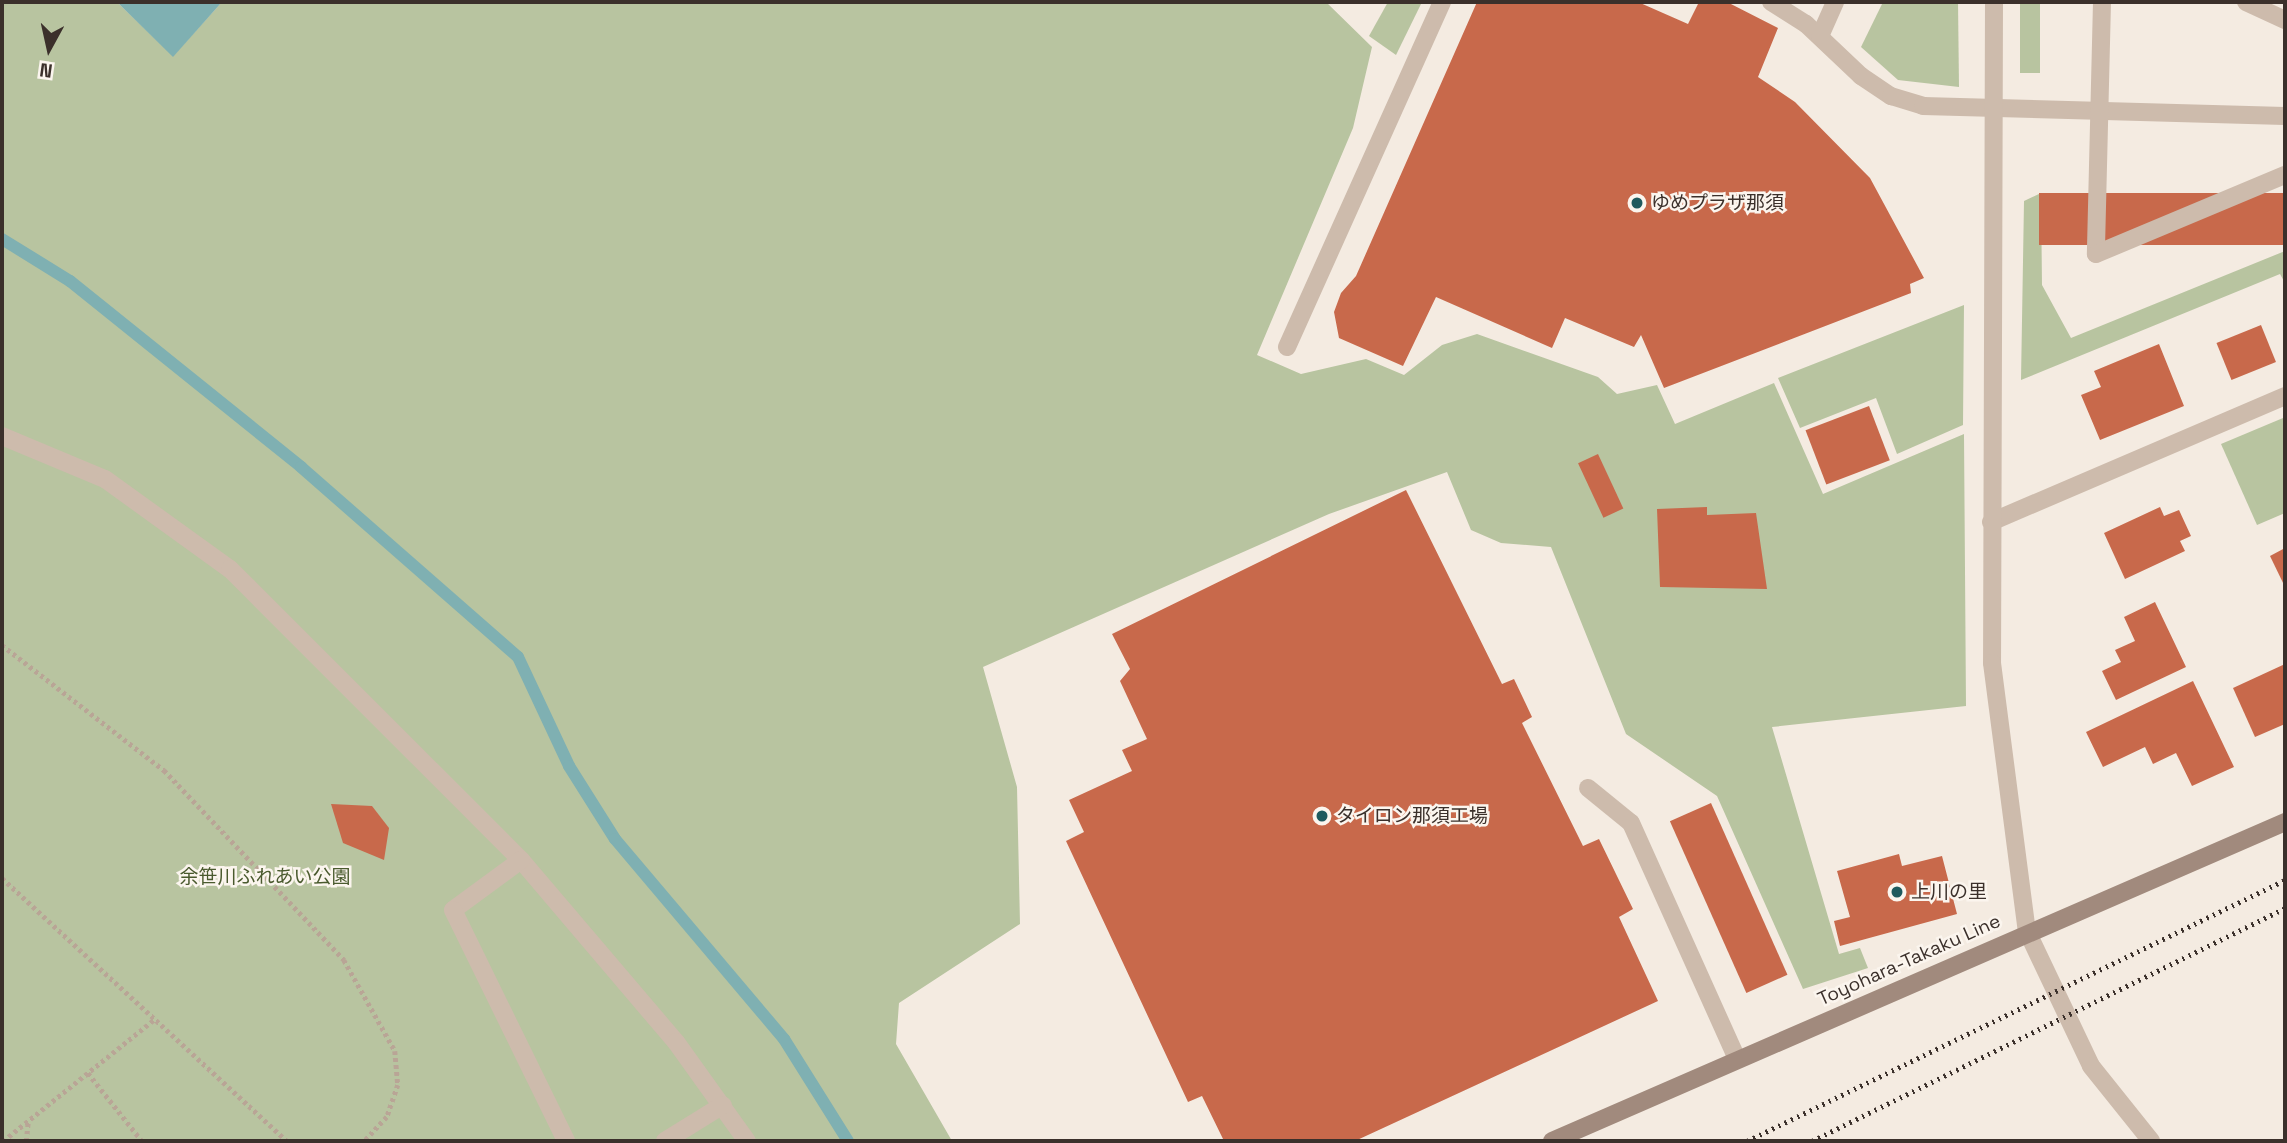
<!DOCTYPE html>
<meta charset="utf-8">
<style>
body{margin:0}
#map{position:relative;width:2287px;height:1143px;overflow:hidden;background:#f4ebe1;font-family:"Space Grotesk","Noto Sans JP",sans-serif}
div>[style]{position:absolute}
.green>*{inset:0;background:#b8c4a0;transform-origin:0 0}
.water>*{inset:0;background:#7fb0b2}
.stream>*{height:12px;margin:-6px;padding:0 6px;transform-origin:6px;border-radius:6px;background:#7fb0b2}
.building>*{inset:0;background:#c8694b;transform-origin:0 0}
.path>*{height:4.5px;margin-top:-2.25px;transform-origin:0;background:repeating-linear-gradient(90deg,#b9a596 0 3.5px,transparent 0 7px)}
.service>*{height:18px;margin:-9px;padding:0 9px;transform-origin:9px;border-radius:9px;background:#cdbbac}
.minor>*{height:18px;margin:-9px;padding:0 9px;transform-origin:9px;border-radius:9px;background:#cdbbac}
.tertiary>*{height:18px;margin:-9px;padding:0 9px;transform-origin:9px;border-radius:9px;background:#cdbbac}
.secondary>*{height:18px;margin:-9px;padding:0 9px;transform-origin:9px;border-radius:9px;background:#a18a7d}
.rail>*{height:5px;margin-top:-2.5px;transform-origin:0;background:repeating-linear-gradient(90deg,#3b302b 0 2px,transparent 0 7px)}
.dots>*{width:19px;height:19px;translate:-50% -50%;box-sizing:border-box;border:4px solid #fbf5ee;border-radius:50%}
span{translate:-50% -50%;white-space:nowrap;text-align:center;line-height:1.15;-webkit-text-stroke:5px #fbf5ee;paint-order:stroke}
.poi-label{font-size:19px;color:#3b302b}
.left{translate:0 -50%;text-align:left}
.park-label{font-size:19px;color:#4a5a2e}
.street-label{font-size:19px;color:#3b302b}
.frame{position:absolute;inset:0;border:4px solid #3b302b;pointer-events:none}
.north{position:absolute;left:14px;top:14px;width:70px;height:70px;-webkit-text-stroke:5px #fbf5ee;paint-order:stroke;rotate:188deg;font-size:19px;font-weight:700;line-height:28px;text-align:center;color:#3b302b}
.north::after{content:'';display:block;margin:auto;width:24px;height:32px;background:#3b302b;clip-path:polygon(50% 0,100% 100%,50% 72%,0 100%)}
</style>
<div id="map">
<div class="green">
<i style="clip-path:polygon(2px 2px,117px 2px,173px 56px,222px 2px,1326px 2px,1372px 47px,1353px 128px,1257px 355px,1301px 374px,1366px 359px,1404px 375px,1442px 345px,1477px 334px,1598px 377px,1617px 394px,1657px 385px,1675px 424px,1774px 383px,1823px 494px,1964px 434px,1966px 706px,1772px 727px,1839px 954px,1860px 948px,1868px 968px,1803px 989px,1717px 796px,1626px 734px,1551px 547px,1501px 543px,1471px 530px,1447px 472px,1329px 514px,983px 667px,1017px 787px,1020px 924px,899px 1003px,896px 1044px,952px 1141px,2px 1141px)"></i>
<i style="clip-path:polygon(1388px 2px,1422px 2px,1396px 55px,1369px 36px)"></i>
<i style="clip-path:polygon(1883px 2px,1958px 2px,1959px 87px,1898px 80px,1861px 47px)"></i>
<i style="left:2020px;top:2px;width:20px;height:71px"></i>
<i style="clip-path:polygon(2041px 193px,2042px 285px,2071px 338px,2285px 251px,2285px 283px,2280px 274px,2021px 380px,2024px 201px)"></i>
<i style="clip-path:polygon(1964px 305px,1963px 425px,1897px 454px,1876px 398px,1800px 428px,1778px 378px)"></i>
<i style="clip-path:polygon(2283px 418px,2285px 513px,2257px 525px,2221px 444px)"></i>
</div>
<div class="water">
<i style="clip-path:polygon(117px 2px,222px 2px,173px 57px)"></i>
</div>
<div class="stream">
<i style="left:2px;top:239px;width:80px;rotate:31.7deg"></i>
<i style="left:70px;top:281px;width:297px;rotate:38.8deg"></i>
<i style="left:301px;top:467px;width:288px;rotate:41.2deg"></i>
<i style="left:518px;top:657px;width:120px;rotate:64.9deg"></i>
<i style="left:569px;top:766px;width:86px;rotate:57.8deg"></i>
<i style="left:615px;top:839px;width:262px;rotate:49.8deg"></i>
<i style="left:784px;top:1039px;width:120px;rotate:57.9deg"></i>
</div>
<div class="building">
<i style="clip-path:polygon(1477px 2px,1638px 2px,1688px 24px,1699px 2px,1727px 2px,1778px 28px,1758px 77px,1795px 102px,1870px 178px,1924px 278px,1910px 284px,1911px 293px,1664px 388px,1641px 335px,1634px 347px,1565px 318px,1552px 348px,1436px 297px,1403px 366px,1339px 338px,1334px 312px,1341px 293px,1356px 276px)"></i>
<i style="left:2285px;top:193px;width:52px;height:246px;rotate:90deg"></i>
<i style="left:2261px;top:325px;width:40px;height:48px;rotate:68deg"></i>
<i style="clip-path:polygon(2159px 344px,2184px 406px,2100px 440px,2081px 395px,2101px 387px,2094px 371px)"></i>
<i style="left:1869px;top:406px;width:58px;height:68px;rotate:69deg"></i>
<i style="left:1598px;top:454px;width:60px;height:22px;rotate:65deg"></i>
<i style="clip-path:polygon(1406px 490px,1502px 684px,1514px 679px,1532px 717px,1522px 723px,1583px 846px,1599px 839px,1633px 909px,1619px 917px,1658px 1001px,1355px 1141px,1224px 1141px,1202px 1096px,1188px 1102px,1066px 841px,1084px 832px,1069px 800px,1132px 771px,1122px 750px,1147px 739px,1120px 681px,1130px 669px,1112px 634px)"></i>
<i style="clip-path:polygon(1707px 507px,1707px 515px,1756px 513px,1767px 589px,1660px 587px,1657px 509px)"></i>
<i style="clip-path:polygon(2160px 507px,2164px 516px,2179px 510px,2191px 536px,2180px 541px,2185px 551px,2125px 579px,2104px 533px)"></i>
<i style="clip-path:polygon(2285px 548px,2285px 587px,2270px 556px)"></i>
<i style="clip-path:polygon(2155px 602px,2186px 667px,2116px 700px,2102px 671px,2121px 662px,2115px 650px,2135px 641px,2124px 617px)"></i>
<i style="clip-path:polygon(2285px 664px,2285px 724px,2255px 737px,2233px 688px)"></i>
<i style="clip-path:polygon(2193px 681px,2234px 767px,2192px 786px,2176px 753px,2153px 764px,2145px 747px,2103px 767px,2086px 732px)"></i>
<i style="left:1711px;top:803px;width:188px;height:45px;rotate:66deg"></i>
<i style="clip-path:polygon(331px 804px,372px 806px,389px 828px,384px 860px,343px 843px)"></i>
<i style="clip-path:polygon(1899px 854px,1902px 866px,1942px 856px,1957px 914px,1840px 946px,1834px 921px,1850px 917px,1837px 871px)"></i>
</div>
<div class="path">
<i style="left:2px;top:645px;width:205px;rotate:37.7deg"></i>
<i style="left:164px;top:770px;width:262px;rotate:46.5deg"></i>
<i style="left:344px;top:960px;width:104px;rotate:60.7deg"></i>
<i style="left:395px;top:1051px;width:34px;rotate:85deg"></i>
<i style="left:398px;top:1085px;width:34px;rotate:109deg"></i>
<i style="left:387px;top:1117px;width:33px;rotate:133deg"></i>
<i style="left:2px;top:878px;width:388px;rotate:42.7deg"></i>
<i style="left:88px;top:1073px;width:87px;rotate:51.5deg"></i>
<i style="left:3px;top:1141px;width:196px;rotate:-38.8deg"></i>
<i style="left:26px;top:1141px;width:19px;rotate:-84deg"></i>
</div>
<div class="service">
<i style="left:1771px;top:2px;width:41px;rotate:32.2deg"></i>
<i style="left:1806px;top:24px;width:76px;rotate:43.4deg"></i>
<i style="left:1861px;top:76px;width:36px;rotate:34deg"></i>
<i style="left:1891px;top:96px;width:34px;rotate:17deg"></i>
<i style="left:1923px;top:106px;width:362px;rotate:1.6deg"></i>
<i style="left:2102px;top:2px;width:252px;rotate:91.4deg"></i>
<i style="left:2096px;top:254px;width:205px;rotate:-22.7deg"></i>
<i style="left:2246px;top:2px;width:43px;rotate:24.8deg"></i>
<i style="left:1820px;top:36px;width:37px;rotate:-66deg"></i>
<i style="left:1287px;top:347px;width:378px;rotate:-65.8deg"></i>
<i style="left:2px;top:436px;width:112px;rotate:22.7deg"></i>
<i style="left:105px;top:479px;width:154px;rotate:35.8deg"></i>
<i style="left:230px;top:569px;width:412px;rotate:45deg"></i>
<i style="left:521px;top:860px;width:239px;rotate:49.6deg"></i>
<i style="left:676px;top:1042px;width:122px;rotate:54.4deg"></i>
<i style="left:1991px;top:522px;width:320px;rotate:-23.2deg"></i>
<i style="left:1588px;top:788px;width:55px;rotate:39.1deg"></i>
<i style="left:1631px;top:823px;width:259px;rotate:65.8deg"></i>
<i style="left:521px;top:860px;width:84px;rotate:143.7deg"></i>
<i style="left:453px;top:910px;width:257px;rotate:63.9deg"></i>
<i style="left:665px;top:1141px;width:68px;rotate:-31.8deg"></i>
</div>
<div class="minor">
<i style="left:2027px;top:931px;width:149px;rotate:64.6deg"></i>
<i style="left:2091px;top:1066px;width:96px;rotate:51.3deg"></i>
</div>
<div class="tertiary">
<i style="left:1994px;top:2px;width:661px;rotate:90.17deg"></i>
<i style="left:1992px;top:663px;width:270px;rotate:82.6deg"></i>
</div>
<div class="secondary">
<i style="left:1552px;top:1141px;width:799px;rotate:-23.52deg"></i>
</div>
<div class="rail">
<i style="left:1747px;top:1141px;width:598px;rotate:-25.88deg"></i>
<i style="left:1812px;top:1141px;width:527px;rotate:-26.22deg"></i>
</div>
<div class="dots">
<i style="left:1637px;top:203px;background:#1f5a5e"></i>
<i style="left:1322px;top:816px;background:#1f5a5e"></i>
<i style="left:1897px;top:892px;background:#1f5a5e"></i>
</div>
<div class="poi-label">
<span class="left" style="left:1651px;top:203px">ゆめプラザ那須</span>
<span class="left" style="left:1336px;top:816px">タイロン那須工場</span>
<span class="left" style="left:1911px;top:892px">上川の里</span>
</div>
<div class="park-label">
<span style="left:265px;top:877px">余笹川ふれあい公園</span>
</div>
<div class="street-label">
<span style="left:1909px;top:960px;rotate:-24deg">Toyohara-Takaku Line</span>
</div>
<div class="frame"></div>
<div class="north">N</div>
</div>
